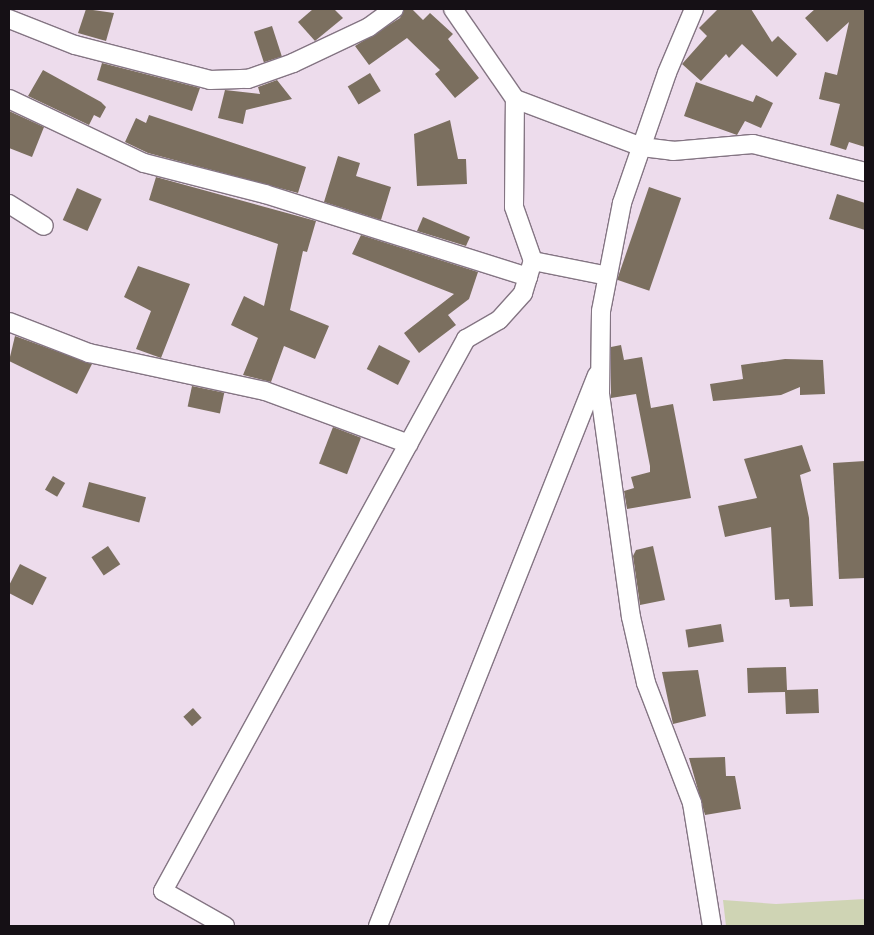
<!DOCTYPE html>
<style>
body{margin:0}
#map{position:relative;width:874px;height:935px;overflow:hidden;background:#eddcec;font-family:Karla,sans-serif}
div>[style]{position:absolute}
.green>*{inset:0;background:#cfd4b4}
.building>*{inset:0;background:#7b6f5f;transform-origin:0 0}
.roads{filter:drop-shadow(1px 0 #847583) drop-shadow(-1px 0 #847583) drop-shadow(0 1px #847583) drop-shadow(0 -1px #847583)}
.minor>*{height:18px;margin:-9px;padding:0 9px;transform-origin:9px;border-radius:9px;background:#fff}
span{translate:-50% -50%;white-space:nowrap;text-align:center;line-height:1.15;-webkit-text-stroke:4px #fff;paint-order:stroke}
.frame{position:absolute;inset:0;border:10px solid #151015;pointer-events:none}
</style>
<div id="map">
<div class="green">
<i style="clip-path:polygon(865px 899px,865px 926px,726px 926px,723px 900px,776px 904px)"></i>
</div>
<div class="building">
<i style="clip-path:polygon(86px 9px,114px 13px,106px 41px,78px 33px)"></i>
<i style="clip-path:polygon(313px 9px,334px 9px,343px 18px,315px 41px,298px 22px)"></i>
<i style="clip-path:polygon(404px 9px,412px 9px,423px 20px,430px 13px,453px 34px,448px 39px,479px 78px,455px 98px,435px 74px,440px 70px,407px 38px,369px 65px,355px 46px,400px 18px)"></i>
<i style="clip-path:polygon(718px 9px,751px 9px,772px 42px,778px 36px,797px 54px,777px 77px,742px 44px,729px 58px,726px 54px,701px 81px,682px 64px,707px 36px,699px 28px)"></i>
<i style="clip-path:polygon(815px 9px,865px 9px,865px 147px,849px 142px,846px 150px,830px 145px,840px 104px,819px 99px,825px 72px,837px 75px,849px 22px,827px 42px,805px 18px)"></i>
<i style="left:272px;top:26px;width:32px;height:19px;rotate:72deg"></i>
<i style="clip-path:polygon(102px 63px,200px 88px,192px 111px,97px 80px)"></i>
<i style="clip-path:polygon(43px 70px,101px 102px,106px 107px,100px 118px,94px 115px,89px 125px,28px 96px)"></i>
<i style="left:370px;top:73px;width:21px;height:26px;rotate:59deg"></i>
<i style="clip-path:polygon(277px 80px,292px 99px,246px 110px,243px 124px,218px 118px,225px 90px,260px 94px,258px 87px)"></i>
<i style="clip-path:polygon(696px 82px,753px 102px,756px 95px,773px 103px,761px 128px,745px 121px,737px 135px,684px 116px)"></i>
<i style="clip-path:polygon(9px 111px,44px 127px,32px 157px,9px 148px)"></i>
<i style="clip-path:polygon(149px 115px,306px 167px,298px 193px,148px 153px,125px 142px,136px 118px,146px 123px)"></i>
<i style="clip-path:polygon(450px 120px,458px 159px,466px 159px,467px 184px,417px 186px,414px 134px)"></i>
<i style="clip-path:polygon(338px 156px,360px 163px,356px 176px,391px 187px,381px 220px,324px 202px)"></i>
<i style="clip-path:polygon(156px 177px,316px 221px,307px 252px,303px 251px,290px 310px,329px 326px,315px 359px,284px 346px,271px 382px,243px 375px,258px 338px,231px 325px,244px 296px,264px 306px,278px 244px,149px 200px)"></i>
<i style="left:649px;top:187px;width:34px;height:98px;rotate:19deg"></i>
<i style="left:77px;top:188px;width:27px;height:35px;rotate:24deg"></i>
<i style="clip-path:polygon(837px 194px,865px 203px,865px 230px,829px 219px)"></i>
<i style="clip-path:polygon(423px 217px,470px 237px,466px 246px,417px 231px)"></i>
<i style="clip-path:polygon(361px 235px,478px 272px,469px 299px,448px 315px,456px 325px,419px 353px,404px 333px,454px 294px,352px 254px)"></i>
<i style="clip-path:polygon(138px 266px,190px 284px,161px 358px,136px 349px,151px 311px,124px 297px)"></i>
<i style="clip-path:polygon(15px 336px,92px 364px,77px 394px,9px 361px)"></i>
<i style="left:379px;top:345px;width:35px;height:27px;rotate:27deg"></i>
<i style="clip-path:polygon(621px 345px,624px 360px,642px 357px,651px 408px,673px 404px,691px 498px,627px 509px,624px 491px,634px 488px,631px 477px,650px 472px,650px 466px,636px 394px,611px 398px,611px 347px)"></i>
<i style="clip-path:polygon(785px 359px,823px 360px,825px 394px,800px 395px,800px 387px,781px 395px,713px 401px,710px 384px,743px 379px,741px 365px)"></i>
<i style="left:192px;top:386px;width:33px;height:21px;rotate:12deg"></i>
<i style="left:333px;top:427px;width:30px;height:39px;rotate:21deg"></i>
<i style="clip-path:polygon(802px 445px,811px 471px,800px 475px,809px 518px,813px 606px,790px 607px,789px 599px,775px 600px,771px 527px,725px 537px,718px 506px,757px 498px,744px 459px)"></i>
<i style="clip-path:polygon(865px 461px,865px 578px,839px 579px,833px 463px)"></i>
<i style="left:53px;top:476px;width:14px;height:16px;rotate:30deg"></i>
<i style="left:89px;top:482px;width:59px;height:26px;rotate:15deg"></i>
<i style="left:108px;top:546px;width:22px;height:20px;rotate:56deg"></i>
<i style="clip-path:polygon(653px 546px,665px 600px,640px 605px,633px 556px,636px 550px)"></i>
<i style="left:20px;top:564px;width:30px;height:31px;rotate:27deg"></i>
<i style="left:721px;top:624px;width:18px;height:36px;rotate:81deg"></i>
<i style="clip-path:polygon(786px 667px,787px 690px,818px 689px,819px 713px,786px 714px,785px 692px,748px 693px,747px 668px)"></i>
<i style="clip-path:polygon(698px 670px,706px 716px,673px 724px,662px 672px)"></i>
<i style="left:193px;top:708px;width:13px;height:13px;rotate:48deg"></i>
<i style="clip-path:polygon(725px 757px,726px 776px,735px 776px,741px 809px,705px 815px,689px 758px)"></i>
</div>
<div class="roads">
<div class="minor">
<i style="left:453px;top:9px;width:109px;rotate:55.4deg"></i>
<i style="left:515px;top:99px;width:136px;rotate:20.7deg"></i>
<i style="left:642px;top:147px;width:31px;rotate:7deg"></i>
<i style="left:673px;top:151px;width:80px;rotate:-5deg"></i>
<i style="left:753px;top:144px;width:115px;rotate:14deg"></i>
<i style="left:694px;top:9px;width:69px;rotate:112.9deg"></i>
<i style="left:667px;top:73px;width:138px;rotate:109.1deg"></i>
<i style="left:622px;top:203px;width:110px;rotate:101deg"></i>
<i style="left:601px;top:311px;width:83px;rotate:90.7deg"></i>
<i style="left:600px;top:394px;width:225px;rotate:82.1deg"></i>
<i style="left:631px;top:617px;width:68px;rotate:77.2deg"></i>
<i style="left:646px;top:683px;width:129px;rotate:69deg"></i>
<i style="left:692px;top:803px;width:125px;rotate:80.8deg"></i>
<i style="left:9px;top:19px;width:71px;rotate:21.5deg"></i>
<i style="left:75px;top:45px;width:139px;rotate:14.5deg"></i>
<i style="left:210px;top:80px;width:38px;rotate:-2deg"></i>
<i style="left:248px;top:79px;width:48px;rotate:-19.6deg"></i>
<i style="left:293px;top:63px;width:84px;rotate:-25.3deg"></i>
<i style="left:369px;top:27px;width:31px;rotate:-36deg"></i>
<i style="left:9px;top:99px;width:149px;rotate:25.4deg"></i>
<i style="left:144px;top:163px;width:125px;rotate:14.4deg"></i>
<i style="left:265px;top:194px;width:276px;rotate:17.5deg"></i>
<i style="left:9px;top:204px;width:41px;rotate:32.2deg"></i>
<i style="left:533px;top:261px;width:76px;rotate:11.3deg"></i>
<i style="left:9px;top:322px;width:86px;rotate:21.2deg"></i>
<i style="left:89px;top:353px;width:180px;rotate:12.2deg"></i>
<i style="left:265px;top:391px;width:153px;rotate:20.2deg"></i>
<i style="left:225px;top:926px;width:71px;rotate:-150.6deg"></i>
<i style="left:163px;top:891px;width:630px;rotate:-61.24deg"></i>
<i style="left:466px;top:339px;width:38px;rotate:-30deg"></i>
<i style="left:499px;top:320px;width:36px;rotate:-48deg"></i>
<i style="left:523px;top:293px;width:34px;rotate:-73deg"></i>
<i style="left:533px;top:261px;width:57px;rotate:-109.4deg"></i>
<i style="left:514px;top:207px;width:108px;rotate:-89.5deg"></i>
<i style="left:378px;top:926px;width:593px;rotate:-68.32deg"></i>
</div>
</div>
<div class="frame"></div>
</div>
